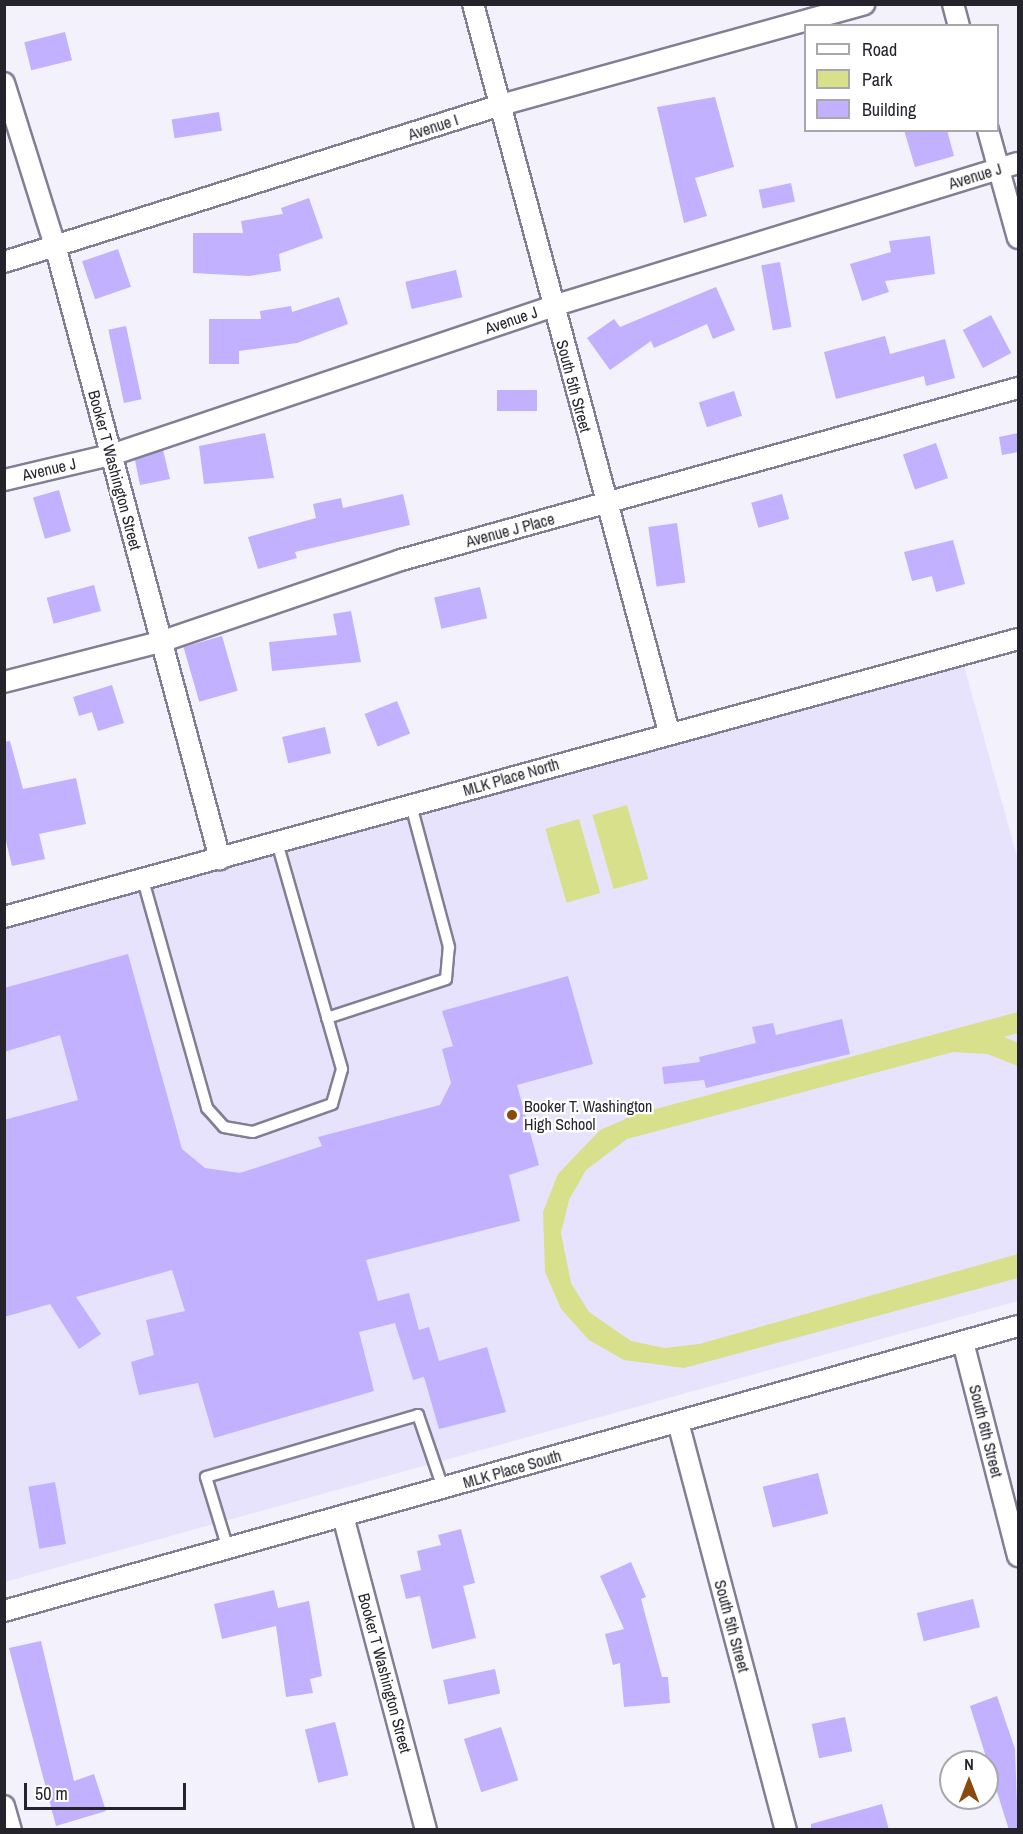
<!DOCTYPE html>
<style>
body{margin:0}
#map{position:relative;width:1023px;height:1834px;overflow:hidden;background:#f3f2fc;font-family:"Archivo Narrow",sans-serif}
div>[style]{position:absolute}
.built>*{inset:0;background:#e7e3fc}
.green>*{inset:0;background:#d8e08c;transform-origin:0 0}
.building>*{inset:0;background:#c1b1fe;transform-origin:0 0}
.roads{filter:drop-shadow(2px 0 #827f95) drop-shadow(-2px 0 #827f95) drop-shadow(0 2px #827f95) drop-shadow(0 -2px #827f95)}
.lane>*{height:10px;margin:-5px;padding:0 5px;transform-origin:5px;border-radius:5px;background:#fff}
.street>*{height:20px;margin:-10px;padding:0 10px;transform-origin:10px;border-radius:10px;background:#fff}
.dots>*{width:16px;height:16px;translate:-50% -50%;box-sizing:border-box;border:3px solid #fff;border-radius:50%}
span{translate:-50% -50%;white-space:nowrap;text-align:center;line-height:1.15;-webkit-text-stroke:4.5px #fff;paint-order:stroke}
.street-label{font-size:16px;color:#25242d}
.poi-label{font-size:16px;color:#25242d}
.left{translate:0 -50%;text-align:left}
.frame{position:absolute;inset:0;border:6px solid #25242d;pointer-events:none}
.legend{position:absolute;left:804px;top:24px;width:195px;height:108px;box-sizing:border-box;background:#fff;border:2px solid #a8a7ab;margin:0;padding:8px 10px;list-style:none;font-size:18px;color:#25242d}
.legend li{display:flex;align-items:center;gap:12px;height:30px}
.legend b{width:30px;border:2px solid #a8a7ab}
.north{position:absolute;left:939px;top:1750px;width:60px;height:60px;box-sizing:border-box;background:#fff;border:2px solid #a8a7ab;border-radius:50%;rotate:0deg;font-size:16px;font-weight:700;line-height:24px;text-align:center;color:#25242d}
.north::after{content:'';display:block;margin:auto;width:21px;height:27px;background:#884a0d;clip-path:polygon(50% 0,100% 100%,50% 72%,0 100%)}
.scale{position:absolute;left:24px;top:1783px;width:162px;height:27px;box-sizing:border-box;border:3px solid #25242d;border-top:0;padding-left:8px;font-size:18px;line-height:21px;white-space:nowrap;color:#25242d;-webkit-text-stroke:4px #fff;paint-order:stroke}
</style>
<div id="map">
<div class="built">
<i style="clip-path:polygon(963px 662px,1018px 860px,1018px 1301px,5px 1582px,5px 929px)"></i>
</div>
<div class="green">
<i style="left:627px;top:805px;width:77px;height:36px;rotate:74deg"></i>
<i style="left:579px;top:819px;width:77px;height:35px;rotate:74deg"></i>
<i style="clip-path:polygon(1018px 1012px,1018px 1033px,1004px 1037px,1018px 1043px,1018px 1066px,987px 1054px,953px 1052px,627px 1139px,586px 1170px,569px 1200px,561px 1233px,571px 1283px,589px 1312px,631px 1341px,665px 1348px,699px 1344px,1018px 1254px,1018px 1278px,684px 1368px,624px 1360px,589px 1340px,561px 1309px,545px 1272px,543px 1212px,558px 1174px,600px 1130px,637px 1114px)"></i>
</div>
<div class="building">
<i style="left:65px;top:32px;width:29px;height:42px;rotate:76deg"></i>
<i style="clip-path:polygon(715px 97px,734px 167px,695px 178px,707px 216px,684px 223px,657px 107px)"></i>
<i style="left:219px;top:112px;width:19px;height:48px;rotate:81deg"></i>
<i style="clip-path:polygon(904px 130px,947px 130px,954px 156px,915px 167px)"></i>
<i style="left:791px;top:183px;width:19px;height:33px;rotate:78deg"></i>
<i style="clip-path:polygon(309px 198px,323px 238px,279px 254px,281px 271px,249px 276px,193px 273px,193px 233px,243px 233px,241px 221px,283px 214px,281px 208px)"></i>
<i style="clip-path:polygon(930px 236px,935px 274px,885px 281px,889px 292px,862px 301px,850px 264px,891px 252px,889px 241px)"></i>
<i style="left:118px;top:249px;width:40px;height:38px;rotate:71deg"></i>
<i style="left:780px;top:262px;width:66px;height:19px;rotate:80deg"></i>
<i style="left:456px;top:270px;width:28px;height:52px;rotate:77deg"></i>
<i style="clip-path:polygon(716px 287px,735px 330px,713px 339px,707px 324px,654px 348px,651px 341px,610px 370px,587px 338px,614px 319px,620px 327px)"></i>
<i style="clip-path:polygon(339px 297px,348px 324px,297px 343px,239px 351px,239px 364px,209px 364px,209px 319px,261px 319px,260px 311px,291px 306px,292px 312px)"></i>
<i style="left:991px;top:315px;width:43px;height:32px;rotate:62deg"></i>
<i style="left:126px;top:326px;width:75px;height:18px;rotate:78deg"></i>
<i style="clip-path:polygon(885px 336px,890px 354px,945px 339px,955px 378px,926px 386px,924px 376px,836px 399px,824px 352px)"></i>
<i style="left:497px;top:390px;width:40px;height:21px"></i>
<i style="left:734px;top:391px;width:26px;height:37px;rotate:72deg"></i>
<i style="clip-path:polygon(265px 433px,274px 478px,204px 484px,199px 446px)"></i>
<i style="clip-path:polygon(1018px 433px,1018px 452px,1002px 455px,999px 437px)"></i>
<i style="left:936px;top:443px;width:37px;height:35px;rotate:71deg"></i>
<i style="clip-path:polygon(163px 450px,170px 479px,140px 485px,135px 460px)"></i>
<i style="left:59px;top:490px;width:43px;height:27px;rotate:74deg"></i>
<i style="clip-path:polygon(403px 494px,410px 525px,295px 552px,297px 558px,258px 569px,248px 537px,316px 518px,313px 504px,341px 498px,343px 508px)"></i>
<i style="left:782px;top:494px;width:26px;height:32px;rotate:74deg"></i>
<i style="left:677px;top:523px;width:60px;height:29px;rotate:82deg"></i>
<i style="clip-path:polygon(953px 540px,965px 584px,936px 592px,932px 576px,912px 581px,904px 552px)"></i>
<i style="left:94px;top:585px;width:27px;height:49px;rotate:75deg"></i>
<i style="left:480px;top:587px;width:32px;height:47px;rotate:77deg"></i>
<i style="clip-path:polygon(351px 611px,361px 662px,272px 671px,269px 642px,337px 635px,333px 614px)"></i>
<i style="left:222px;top:636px;width:57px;height:40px;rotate:74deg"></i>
<i style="clip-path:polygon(112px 685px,124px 723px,98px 731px,92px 712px,79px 716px,73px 697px)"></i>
<i style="left:397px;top:701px;width:35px;height:35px;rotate:68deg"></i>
<i style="left:325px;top:727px;width:27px;height:44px;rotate:77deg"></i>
<i style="clip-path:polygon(10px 741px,23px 789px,76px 778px,86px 824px,39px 834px,45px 859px,12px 866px,4px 833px,4px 742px)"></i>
<i style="clip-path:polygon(128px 954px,182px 1149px,205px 1168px,240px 1173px,322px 1146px,318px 1137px,440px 1105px,451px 1083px,442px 1049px,453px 1046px,442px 1011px,568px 976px,593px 1064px,517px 1085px,539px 1165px,509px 1175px,520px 1221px,366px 1260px,378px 1301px,409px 1293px,419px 1330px,429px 1327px,439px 1361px,487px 1347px,506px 1412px,439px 1429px,424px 1377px,413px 1380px,395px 1323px,359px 1332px,374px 1391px,214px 1438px,198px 1383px,139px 1395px,131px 1362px,154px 1355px,146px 1320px,185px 1311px,172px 1270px,76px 1297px,101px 1334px,79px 1349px,50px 1304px,4px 1317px,4px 1120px,78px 1100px,60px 1035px,4px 1052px,4px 988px)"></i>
<i style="clip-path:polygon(842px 1019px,850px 1054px,706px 1088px,704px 1080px,664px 1084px,662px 1067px,700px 1062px,699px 1057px,756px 1043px,752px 1027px,773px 1023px,776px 1035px)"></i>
<i style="left:818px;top:1473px;width:42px;height:57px;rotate:76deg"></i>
<i style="left:55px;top:1482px;width:63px;height:27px;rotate:80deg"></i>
<i style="clip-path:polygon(461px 1529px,475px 1583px,463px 1586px,476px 1638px,432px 1649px,420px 1596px,406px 1599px,400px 1575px,421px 1570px,417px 1551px,441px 1545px,438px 1535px)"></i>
<i style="clip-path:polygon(631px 1562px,646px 1597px,641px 1599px,662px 1677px,668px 1677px,670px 1703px,624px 1707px,620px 1663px,613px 1665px,605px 1634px,624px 1629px,600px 1576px)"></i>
<i style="clip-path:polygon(274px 1590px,278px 1608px,309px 1601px,322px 1676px,310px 1679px,313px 1693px,286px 1697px,276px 1626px,222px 1639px,214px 1604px)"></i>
<i style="left:973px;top:1599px;width:29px;height:58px;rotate:76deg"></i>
<i style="clip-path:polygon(41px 1641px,74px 1781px,94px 1774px,106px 1811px,56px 1826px,9px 1648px)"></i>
<i style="left:495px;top:1669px;width:25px;height:53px;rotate:78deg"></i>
<i style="clip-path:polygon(997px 1696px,1015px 1749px,1018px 1830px,1009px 1830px,970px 1706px)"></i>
<i style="left:845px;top:1717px;width:35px;height:34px;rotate:78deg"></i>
<i style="left:335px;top:1722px;width:55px;height:31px;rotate:76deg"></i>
<i style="left:501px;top:1727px;width:56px;height:39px;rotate:72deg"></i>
<i style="clip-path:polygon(882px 1804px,889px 1830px,811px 1830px,811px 1824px)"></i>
</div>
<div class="roads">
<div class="lane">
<i style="left:143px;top:880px;width:237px;rotate:74.3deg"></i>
<i style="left:207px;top:1108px;width:25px;rotate:48deg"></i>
<i style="left:224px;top:1127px;width:29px;rotate:10deg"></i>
<i style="left:253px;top:1132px;width:84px;rotate:-19.5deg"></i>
<i style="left:332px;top:1104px;width:36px;rotate:-74deg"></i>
<i style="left:342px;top:1069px;width:236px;rotate:-106deg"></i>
<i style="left:327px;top:1018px;width:125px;rotate:-18.1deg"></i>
<i style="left:446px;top:979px;width:32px;rotate:-85deg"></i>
<i style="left:449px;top:947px;width:147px;rotate:-105deg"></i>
<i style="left:228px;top:1549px;width:75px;rotate:-107deg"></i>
<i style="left:206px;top:1477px;width:221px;rotate:-16.3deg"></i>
<i style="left:418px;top:1415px;width:77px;rotate:71.1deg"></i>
</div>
<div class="street">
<i style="left:473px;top:4px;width:754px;rotate:74.93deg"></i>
<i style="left:953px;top:4px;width:23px;rotate:75deg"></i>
<i style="left:4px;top:83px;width:174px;rotate:72.6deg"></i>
<i style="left:56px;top:249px;width:632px;rotate:74.95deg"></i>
<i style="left:988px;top:130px;width:112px;rotate:74.5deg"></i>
<i style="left:4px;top:262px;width:521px;rotate:-17.53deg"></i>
<i style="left:501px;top:105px;width:377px;rotate:-15.5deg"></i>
<i style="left:4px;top:480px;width:110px;rotate:-13.2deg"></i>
<i style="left:111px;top:455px;width:466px;rotate:-18.6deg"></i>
<i style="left:553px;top:306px;width:486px;rotate:-17.1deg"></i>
<i style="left:4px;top:682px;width:161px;rotate:-14.4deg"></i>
<i style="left:160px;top:642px;width:255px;rotate:-18.8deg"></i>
<i style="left:401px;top:560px;width:641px;rotate:-15.58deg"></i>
<i style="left:4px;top:917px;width:1051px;rotate:-15.33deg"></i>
<i style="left:963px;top:1342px;width:221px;rotate:75.6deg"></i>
<i style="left:678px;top:1422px;width:422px;rotate:75.2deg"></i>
<i style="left:343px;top:1516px;width:325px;rotate:75.2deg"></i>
<i style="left:4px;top:1611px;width:1053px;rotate:-15.7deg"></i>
<i style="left:4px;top:1806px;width:25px;rotate:74deg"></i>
</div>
</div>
<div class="dots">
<i style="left:512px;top:1115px;background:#884a0d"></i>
</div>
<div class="street-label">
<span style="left:433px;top:127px;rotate:-18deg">Avenue I</span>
<span style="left:975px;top:176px;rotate:-17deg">Avenue J</span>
<span style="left:511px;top:320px;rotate:-19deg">Avenue J</span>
<span style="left:574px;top:386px;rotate:75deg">South 5th Street</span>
<span style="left:49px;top:469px;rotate:-13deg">Avenue J</span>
<span style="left:115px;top:470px;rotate:75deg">Booker T Washington Street</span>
<span style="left:510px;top:530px;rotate:-15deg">Avenue J Place</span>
<span style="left:511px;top:777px;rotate:-16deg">MLK Place North</span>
<span style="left:986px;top:1431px;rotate:76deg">South 6th Street</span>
<span style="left:512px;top:1469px;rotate:-16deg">MLK Place South</span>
<span style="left:732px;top:1626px;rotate:75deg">South 5th Street</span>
<span style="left:385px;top:1673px;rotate:75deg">Booker T Washington Street</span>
</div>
<div class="poi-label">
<span class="left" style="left:524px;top:1115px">Booker T. Washington<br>High School</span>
</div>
<div class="frame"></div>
<ul class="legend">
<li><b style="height:8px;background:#fff"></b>Road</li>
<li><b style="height:16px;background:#d8e08c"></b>Park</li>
<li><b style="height:16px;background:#c1b1fe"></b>Building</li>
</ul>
<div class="north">N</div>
<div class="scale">50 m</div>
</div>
